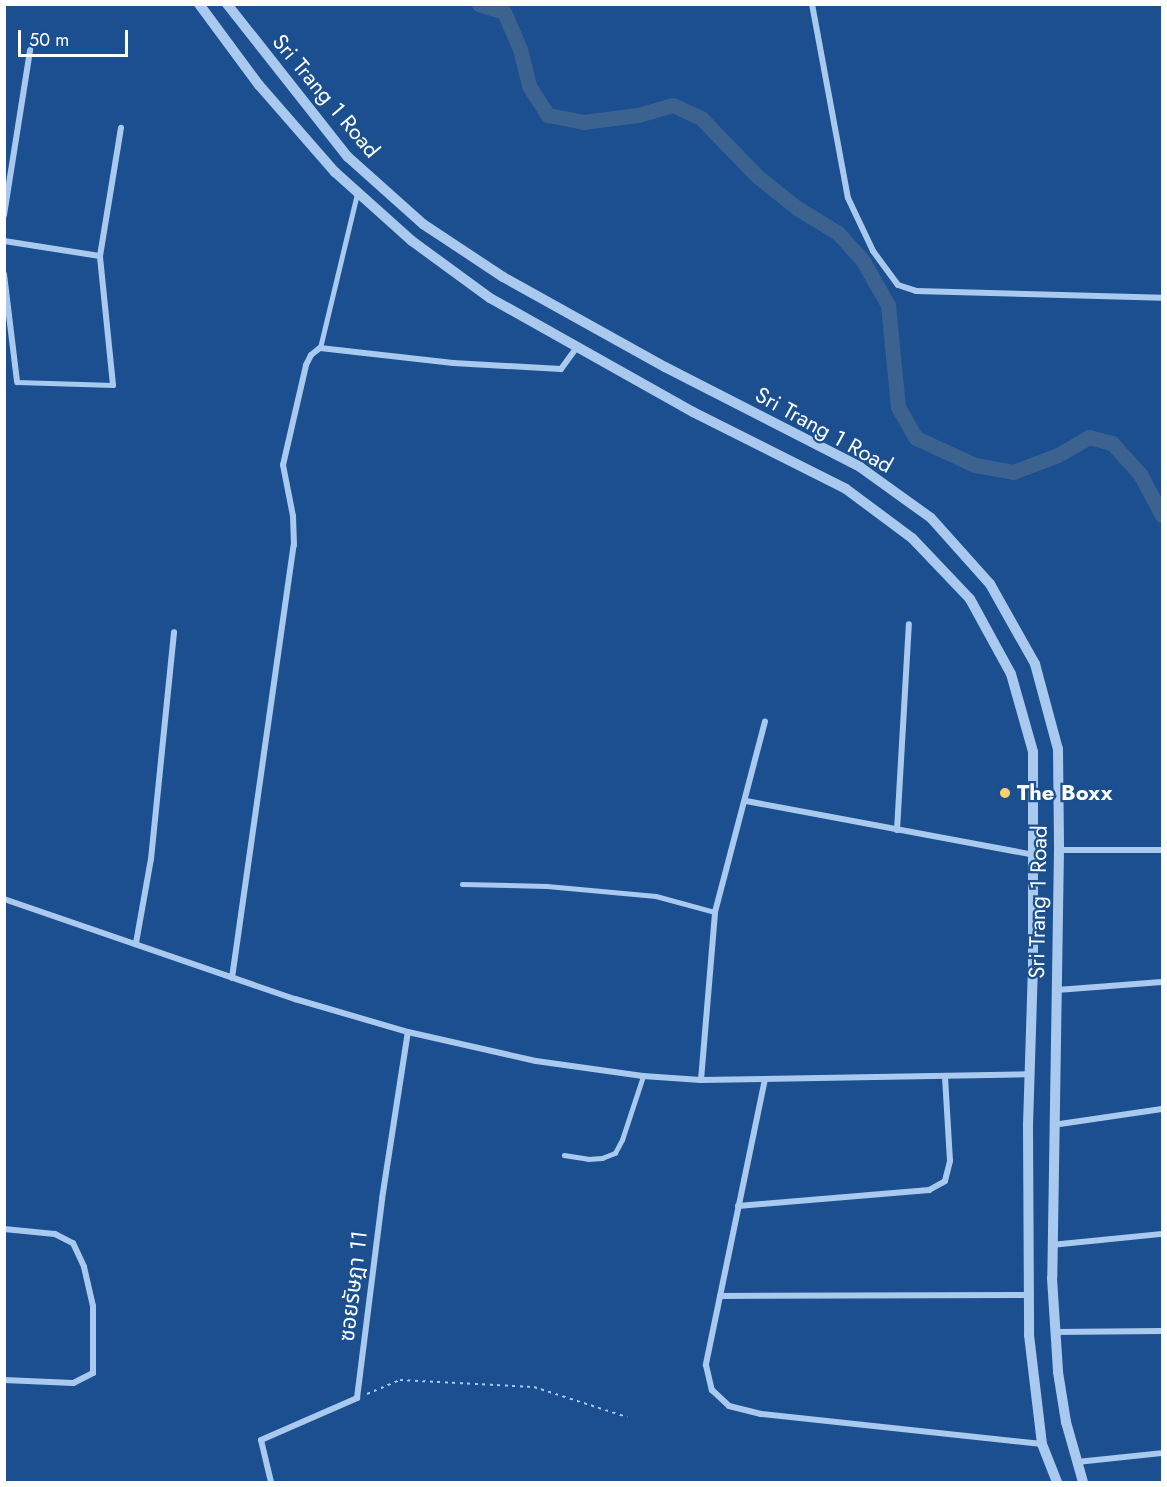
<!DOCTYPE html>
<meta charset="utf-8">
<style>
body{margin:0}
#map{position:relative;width:1167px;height:1487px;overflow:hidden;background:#1b4f8f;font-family:Jost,"Noto Sans Thai",sans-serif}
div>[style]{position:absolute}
.canal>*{height:15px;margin:-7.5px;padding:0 7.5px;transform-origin:7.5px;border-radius:7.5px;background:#3c6290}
.path>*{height:2px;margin-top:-1px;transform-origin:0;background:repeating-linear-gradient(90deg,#a9c9ee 0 3px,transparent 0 7.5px)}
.service>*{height:4.5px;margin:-2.25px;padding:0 2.25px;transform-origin:2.25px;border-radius:2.25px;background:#a9c9ee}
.minor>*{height:6px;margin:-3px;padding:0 3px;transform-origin:3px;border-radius:3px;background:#a9c9ee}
.tertiary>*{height:10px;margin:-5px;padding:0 5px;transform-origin:5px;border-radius:5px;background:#a9c9ee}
.dots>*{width:16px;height:16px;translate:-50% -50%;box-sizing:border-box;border:3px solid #1b4f8f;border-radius:50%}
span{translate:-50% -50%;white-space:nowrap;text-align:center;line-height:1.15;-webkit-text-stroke:4.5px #1b4f8f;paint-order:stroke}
.street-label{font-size:22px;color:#fff}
.poi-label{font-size:22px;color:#fff;font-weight:700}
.left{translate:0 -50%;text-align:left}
.frame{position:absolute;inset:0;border:6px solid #fff;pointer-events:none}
.scale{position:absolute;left:18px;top:30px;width:110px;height:27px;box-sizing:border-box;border:3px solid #fff;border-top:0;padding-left:8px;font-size:18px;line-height:21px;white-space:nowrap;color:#fff;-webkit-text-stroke:4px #1b4f8f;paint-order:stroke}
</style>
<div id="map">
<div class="canal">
<i style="left:479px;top:4px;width:26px;rotate:18deg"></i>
<i style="left:504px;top:12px;width:40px;rotate:66.6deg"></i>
<i style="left:520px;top:49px;width:38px;rotate:76deg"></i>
<i style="left:529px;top:86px;width:35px;rotate:57deg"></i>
<i style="left:548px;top:115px;width:36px;rotate:11deg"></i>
<i style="left:583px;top:122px;width:55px;rotate:-7.3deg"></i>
<i style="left:638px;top:115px;width:36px;rotate:-16deg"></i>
<i style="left:673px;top:105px;width:31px;rotate:25deg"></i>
<i style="left:701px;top:118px;width:81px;rotate:46deg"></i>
<i style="left:757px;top:176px;width:51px;rotate:38.7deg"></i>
<i style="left:797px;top:208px;width:48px;rotate:31.4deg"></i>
<i style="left:838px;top:233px;width:38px;rotate:48deg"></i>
<i style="left:863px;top:261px;width:51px;rotate:60.4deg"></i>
<i style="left:888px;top:305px;width:102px;rotate:84.4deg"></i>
<i style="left:898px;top:407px;width:36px;rotate:60deg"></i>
<i style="left:916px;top:438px;width:65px;rotate:24.6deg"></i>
<i style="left:975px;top:465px;width:39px;rotate:10deg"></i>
<i style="left:1013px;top:472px;width:48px;rotate:-20.7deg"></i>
<i style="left:1058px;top:455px;width:36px;rotate:-30deg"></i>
<i style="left:1089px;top:437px;width:24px;rotate:15deg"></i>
<i style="left:1112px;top:443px;width:42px;rotate:47.9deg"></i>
<i style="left:1140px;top:474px;width:47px;rotate:61.8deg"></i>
</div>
<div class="path">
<i style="left:367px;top:1394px;width:36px;rotate:-23deg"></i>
<i style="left:400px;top:1380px;width:134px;rotate:3deg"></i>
<i style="left:534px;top:1387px;width:98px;rotate:17.9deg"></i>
</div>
<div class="service">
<i style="left:320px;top:348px;width:158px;rotate:-76.5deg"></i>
<i style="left:17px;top:382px;width:96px;rotate:1.8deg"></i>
<i style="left:462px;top:884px;width:85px;rotate:1.3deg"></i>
<i style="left:547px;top:886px;width:109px;rotate:5.2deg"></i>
<i style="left:656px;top:896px;width:61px;rotate:15.2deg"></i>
<i style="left:564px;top:1155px;width:24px;rotate:9deg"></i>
<i style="left:588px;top:1159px;width:14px;rotate:-4deg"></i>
<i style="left:602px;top:1158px;width:14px;rotate:-21deg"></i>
<i style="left:615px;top:1153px;width:15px;rotate:-62deg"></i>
<i style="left:622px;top:1140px;width:67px;rotate:-71.8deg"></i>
</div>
<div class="minor">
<i style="left:812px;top:4px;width:197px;rotate:79.5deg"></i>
<i style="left:848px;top:198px;width:59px;rotate:64.7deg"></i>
<i style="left:873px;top:251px;width:42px;rotate:53.7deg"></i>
<i style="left:898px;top:285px;width:19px;rotate:18deg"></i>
<i style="left:916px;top:291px;width:246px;rotate:1.6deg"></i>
<i style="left:4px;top:215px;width:167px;rotate:-81deg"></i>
<i style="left:4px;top:241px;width:97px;rotate:8.9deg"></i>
<i style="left:4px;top:274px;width:109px;rotate:83.1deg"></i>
<i style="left:113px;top:385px;width:130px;rotate:-95.8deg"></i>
<i style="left:100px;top:256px;width:130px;rotate:-80.7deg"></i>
<i style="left:746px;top:801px;width:293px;rotate:10.6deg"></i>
<i style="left:897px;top:830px;width:206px;rotate:-86.7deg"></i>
<i style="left:1059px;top:850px;width:103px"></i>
<i style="left:4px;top:899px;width:308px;rotate:19deg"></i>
<i style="left:295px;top:999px;width:118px;rotate:16.3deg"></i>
<i style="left:408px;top:1032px;width:131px;rotate:12.8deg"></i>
<i style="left:536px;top:1061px;width:108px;rotate:8deg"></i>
<i style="left:643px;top:1076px;width:58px;rotate:3.9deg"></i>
<i style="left:701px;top:1080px;width:329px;rotate:-1deg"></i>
<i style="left:136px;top:943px;width:85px;rotate:-79.9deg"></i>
<i style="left:151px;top:859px;width:228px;rotate:-84.2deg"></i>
<i style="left:232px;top:978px;width:437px;rotate:-81.9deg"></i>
<i style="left:294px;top:545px;width:29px;rotate:-92deg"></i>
<i style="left:293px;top:516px;width:52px;rotate:-101.1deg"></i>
<i style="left:283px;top:465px;width:103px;rotate:-77deg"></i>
<i style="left:306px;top:365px;width:11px;rotate:-63deg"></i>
<i style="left:311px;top:355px;width:11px;rotate:-38deg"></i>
<i style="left:320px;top:348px;width:134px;rotate:6.4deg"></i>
<i style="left:453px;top:363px;width:108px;rotate:3.2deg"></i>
<i style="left:561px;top:369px;width:27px;rotate:-54deg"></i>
<i style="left:1057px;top:990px;width:105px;rotate:-4.4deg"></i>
<i style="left:765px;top:1079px;width:292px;rotate:101.7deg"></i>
<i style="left:706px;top:1365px;width:26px;rotate:77deg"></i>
<i style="left:712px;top:1390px;width:23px;rotate:43deg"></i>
<i style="left:729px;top:1406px;width:33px;rotate:14deg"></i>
<i style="left:761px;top:1414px;width:283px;rotate:6.1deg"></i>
<i style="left:701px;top:1080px;width:169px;rotate:-85.2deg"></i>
<i style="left:715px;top:912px;width:197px;rotate:-75.3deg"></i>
<i style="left:1053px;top:1125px;width:110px;rotate:-8.4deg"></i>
<i style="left:738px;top:1206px;width:192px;rotate:-4.8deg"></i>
<i style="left:929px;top:1190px;width:18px;rotate:-29deg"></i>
<i style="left:945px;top:1181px;width:21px;rotate:-76deg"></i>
<i style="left:950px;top:1161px;width:85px;rotate:-93.4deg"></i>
<i style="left:4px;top:1229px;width:51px;rotate:5.6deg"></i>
<i style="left:55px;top:1234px;width:20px;rotate:27deg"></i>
<i style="left:73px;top:1243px;width:26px;rotate:65deg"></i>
<i style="left:84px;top:1267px;width:40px;rotate:77deg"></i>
<i style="left:93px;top:1306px;width:67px;rotate:90deg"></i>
<i style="left:93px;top:1373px;width:22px;rotate:153deg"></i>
<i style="left:73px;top:1383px;width:69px;rotate:-177.5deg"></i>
<i style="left:1051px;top:1245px;width:112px;rotate:-5.7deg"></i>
<i style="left:720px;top:1296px;width:308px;rotate:-0.2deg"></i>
<i style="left:1055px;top:1332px;width:107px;rotate:-0.5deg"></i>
<i style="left:1077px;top:1462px;width:85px;rotate:-6deg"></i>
<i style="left:271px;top:1482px;width:43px;rotate:-103.4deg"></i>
<i style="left:261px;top:1440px;width:105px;rotate:-23.6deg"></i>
<i style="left:357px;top:1398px;width:201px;rotate:-82.8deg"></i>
<i style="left:382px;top:1199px;width:169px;rotate:-81.2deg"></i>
</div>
<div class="tertiary">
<i style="left:199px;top:4px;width:101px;rotate:53.5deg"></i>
<i style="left:259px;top:85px;width:116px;rotate:48.9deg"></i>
<i style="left:335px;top:172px;width:103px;rotate:41.9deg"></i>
<i style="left:412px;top:241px;width:97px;rotate:36.2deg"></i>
<i style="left:490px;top:298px;width:233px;rotate:29.3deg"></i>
<i style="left:693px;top:412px;width:171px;rotate:26.7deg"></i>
<i style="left:846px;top:489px;width:82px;rotate:36.6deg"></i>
<i style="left:912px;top:538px;width:84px;rotate:46.4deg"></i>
<i style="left:970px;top:599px;width:85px;rotate:61.3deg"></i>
<i style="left:1011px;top:674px;width:81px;rotate:74.2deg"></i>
<i style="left:1033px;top:752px;width:214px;rotate:90deg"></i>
<i style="left:1033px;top:966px;width:159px;rotate:91.8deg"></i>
<i style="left:1028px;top:1125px;width:210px;rotate:89.7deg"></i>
<i style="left:1029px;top:1335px;width:110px;rotate:83.2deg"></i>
<i style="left:1042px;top:1444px;width:41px;rotate:68.5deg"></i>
<i style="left:227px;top:4px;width:195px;rotate:51.7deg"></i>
<i style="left:348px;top:157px;width:101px;rotate:41.8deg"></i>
<i style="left:423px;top:224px;width:96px;rotate:33.5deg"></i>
<i style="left:503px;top:277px;width:185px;rotate:29.1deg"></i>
<i style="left:665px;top:367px;width:219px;rotate:27.1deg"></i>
<i style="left:860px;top:467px;width:87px;rotate:35.7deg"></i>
<i style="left:931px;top:518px;width:89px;rotate:48.2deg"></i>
<i style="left:990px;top:584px;width:92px;rotate:60.6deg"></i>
<i style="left:1035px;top:664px;width:88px;rotate:74.9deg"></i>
<i style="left:1058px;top:749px;width:101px;rotate:89.4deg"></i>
<i style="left:1059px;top:850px;width:428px;rotate:90.9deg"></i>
<i style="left:1052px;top:1278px;width:94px;rotate:86.3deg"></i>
<i style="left:1058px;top:1372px;width:51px;rotate:80.9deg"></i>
<i style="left:1066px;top:1422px;width:62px;rotate:74.2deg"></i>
</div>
<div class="dots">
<i style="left:1005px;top:793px;background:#ffd166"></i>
</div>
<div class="street-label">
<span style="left:326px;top:96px;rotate:50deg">Sri Trang 1 Road</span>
<span style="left:824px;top:430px;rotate:29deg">Sri Trang 1 Road</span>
<span style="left:1038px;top:902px;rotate:-89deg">Sri Trang 1 Road</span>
<span style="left:353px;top:1286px;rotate:-83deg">ซอยรัษฎา 11</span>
</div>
<div class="poi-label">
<span class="left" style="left:1017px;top:793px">The Boxx</span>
</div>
<div class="frame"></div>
<div class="scale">50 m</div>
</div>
